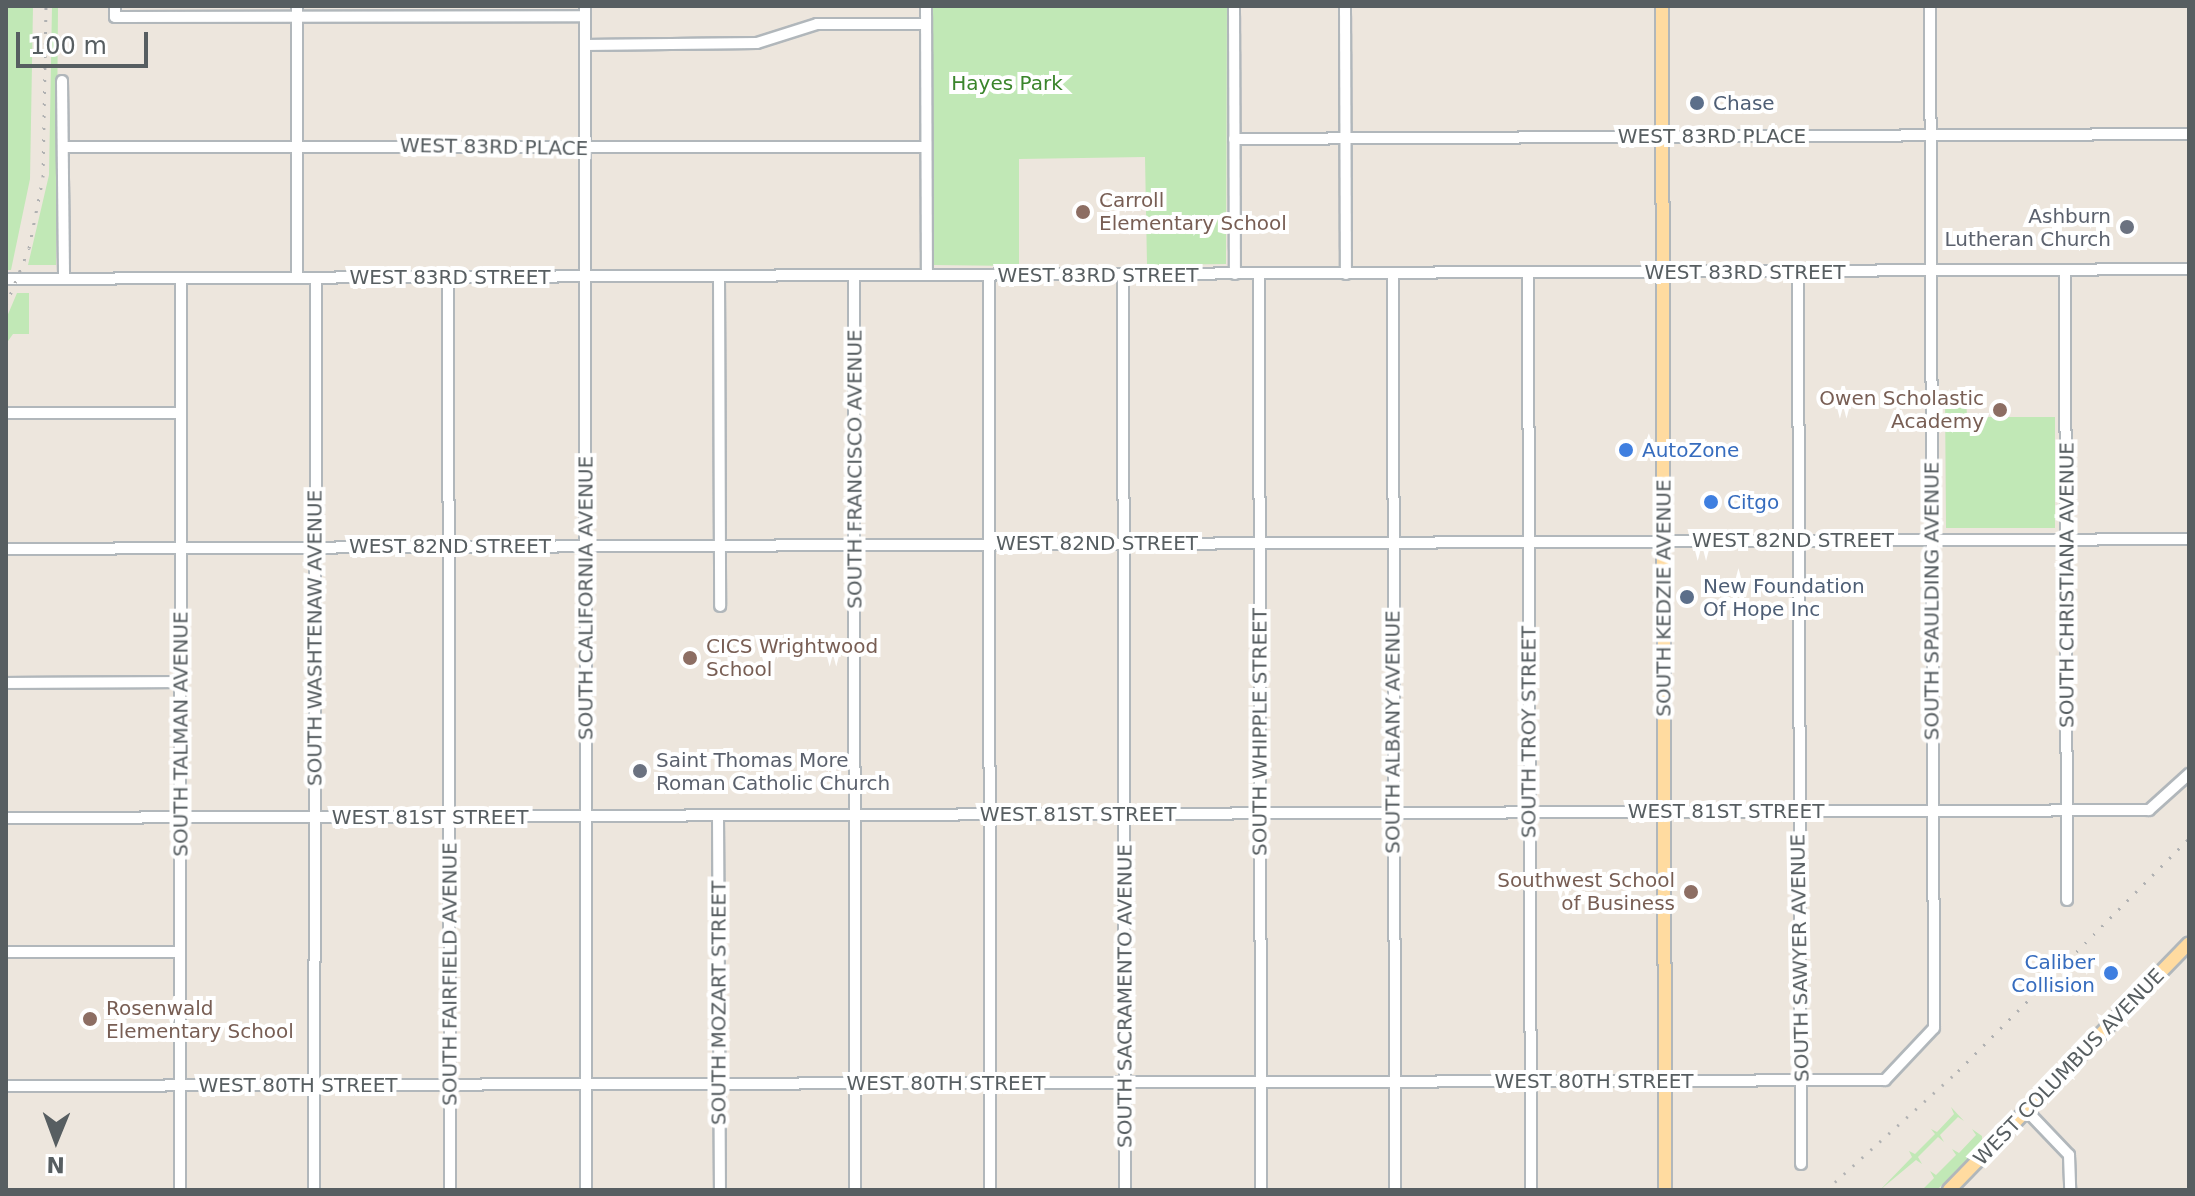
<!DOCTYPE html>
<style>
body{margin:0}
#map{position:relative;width:2195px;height:1196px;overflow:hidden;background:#ede6dd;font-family:"DejaVu Sans",sans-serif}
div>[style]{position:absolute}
.green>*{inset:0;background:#c1e8b6}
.roads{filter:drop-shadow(2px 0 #b1b7bb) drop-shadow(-2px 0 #b1b7bb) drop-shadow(0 2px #b1b7bb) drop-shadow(0 -2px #b1b7bb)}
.minor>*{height:10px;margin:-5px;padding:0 5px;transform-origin:5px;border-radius:5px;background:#fff}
.major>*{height:12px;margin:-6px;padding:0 6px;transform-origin:6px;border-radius:6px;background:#ffdba0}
.rail>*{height:3px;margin-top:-1.5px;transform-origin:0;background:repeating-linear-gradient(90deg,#b0b1b2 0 2px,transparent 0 12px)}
.dots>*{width:22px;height:22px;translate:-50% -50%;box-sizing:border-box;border:4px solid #fff;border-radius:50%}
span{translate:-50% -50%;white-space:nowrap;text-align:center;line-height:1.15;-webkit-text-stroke:8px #fff;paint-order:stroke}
.park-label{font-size:20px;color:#3a852b}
.service-label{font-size:20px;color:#4e5e75}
.left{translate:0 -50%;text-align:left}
.street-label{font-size:20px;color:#575e61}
.education-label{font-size:20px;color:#785e54}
.right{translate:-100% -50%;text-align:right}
.worship-label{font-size:20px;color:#5b616d}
.shop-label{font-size:20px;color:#366cbe}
.frame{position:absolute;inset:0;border:8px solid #575e61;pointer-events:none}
.north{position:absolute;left:16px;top:1100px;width:80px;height:80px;-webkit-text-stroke:6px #fff;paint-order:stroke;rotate:181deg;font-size:22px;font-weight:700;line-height:32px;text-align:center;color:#575e61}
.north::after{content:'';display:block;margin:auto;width:28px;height:36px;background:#575e61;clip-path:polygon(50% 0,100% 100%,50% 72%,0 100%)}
.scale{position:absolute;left:16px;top:32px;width:132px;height:36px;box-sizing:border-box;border:4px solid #575e61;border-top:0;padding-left:10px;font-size:24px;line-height:28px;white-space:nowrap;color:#575e61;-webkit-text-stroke:6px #fff;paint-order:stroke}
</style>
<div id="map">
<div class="green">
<i style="clip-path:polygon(6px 6px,33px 6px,30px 179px,11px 270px,6px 270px)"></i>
<i style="clip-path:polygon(52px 6px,58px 6px,56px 265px,28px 265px,49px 175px)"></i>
<i style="clip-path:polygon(931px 6px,1227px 6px,1226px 264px,1147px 265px,1145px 157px,1019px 159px,1019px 266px,934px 265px)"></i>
<i style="clip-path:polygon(17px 293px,29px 293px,29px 334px,13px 334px,6px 344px,6px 319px)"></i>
<i style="clip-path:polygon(1945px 395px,1966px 396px,1967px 417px,2055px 417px,2055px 528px,1946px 528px)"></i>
<i style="clip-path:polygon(1951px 1107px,1964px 1121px,1958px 1117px,1940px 1135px,1944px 1142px,1938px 1137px,1918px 1157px,1922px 1164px,1916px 1160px,1880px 1190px,1912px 1157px,1909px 1151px,1915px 1154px,1935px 1134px,1931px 1129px,1937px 1132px,1954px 1114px)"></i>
<i style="clip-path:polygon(1972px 1129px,1982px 1136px,1982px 1145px,1937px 1190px,1922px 1190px,1934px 1178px,1930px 1171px,1936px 1175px,1956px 1155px,1952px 1149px,1959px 1153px,1976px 1135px)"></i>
</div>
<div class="roads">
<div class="minor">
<i style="left:115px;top:6px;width:11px;rotate:90deg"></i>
<i style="left:115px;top:17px;width:470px;rotate:-0.1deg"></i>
<i style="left:585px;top:6px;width:1184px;rotate:89.95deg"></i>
<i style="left:926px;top:6px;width:269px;rotate:89.8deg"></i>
<i style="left:1234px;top:6px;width:268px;rotate:89.8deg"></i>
<i style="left:1345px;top:6px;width:268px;rotate:89.8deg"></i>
<i style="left:585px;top:45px;width:172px;rotate:-0.7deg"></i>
<i style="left:757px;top:43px;width:63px;rotate:-17.6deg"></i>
<i style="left:817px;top:24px;width:109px"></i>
<i style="left:62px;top:81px;width:197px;rotate:89.4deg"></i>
<i style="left:1234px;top:139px;width:955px;rotate:-0.3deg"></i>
<i style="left:63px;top:147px;width:863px"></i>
<i style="left:2065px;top:270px;width:630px;rotate:89.82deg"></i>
<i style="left:1798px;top:271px;width:893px;rotate:89.81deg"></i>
<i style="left:1528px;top:273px;width:917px;rotate:89.81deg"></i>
<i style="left:1259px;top:274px;width:916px;rotate:89.87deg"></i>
<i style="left:1393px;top:274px;width:916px;rotate:89.87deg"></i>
<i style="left:989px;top:275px;width:915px;rotate:89.94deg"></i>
<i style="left:1123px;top:275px;width:915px;rotate:89.87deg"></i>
<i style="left:719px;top:276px;width:330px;rotate:89.8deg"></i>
<i style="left:854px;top:276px;width:914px;rotate:89.94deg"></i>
<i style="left:448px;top:277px;width:913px;rotate:89.87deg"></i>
<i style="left:297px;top:278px;width:272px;rotate:-90deg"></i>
<i style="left:6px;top:279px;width:2183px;rotate:-0.26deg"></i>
<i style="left:6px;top:413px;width:175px"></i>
<i style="left:6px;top:549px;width:2183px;rotate:-0.26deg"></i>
<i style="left:6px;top:683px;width:175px;rotate:-0.3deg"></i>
<i style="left:718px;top:815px;width:375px;rotate:89.7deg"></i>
<i style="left:6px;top:818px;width:2143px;rotate:-0.21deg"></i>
<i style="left:2149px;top:810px;width:54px;rotate:-42deg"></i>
<i style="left:6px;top:952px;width:174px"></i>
<i style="left:6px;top:1086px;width:1879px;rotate:-0.18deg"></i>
<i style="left:1885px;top:1080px;width:71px;rotate:-46.7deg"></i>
<i style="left:1934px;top:1028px;width:1022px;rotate:-90.22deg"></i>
<i style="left:2027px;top:1111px;width:61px;rotate:46.3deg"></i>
<i style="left:2069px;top:1155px;width:35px;rotate:88deg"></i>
<i style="left:180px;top:1190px;width:912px;rotate:-89.94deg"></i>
<i style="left:314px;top:1190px;width:912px;rotate:-89.87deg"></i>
</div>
<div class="major">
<i style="left:1662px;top:6px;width:1184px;rotate:89.85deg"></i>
<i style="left:1949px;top:1190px;width:344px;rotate:-45.8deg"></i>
</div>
</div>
<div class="rail">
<i style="left:6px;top:305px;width:61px;rotate:-68deg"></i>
<i style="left:29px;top:248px;width:72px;rotate:-78.8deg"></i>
<i style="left:43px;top:177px;width:171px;rotate:-89deg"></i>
<i style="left:1826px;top:1190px;width:178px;rotate:-42deg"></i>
<i style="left:1958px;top:1071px;width:328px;rotate:-45.2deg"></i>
</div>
<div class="dots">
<i style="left:1697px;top:103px;background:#5c6f8a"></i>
<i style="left:1083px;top:212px;background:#8d6e63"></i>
<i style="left:2127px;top:227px;background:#6b7280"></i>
<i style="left:2000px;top:410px;background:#8d6e63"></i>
<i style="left:1626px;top:450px;background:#3f7fe0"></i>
<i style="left:1711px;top:502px;background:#3f7fe0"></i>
<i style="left:1687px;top:597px;background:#5c6f8a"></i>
<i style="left:690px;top:658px;background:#8d6e63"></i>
<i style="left:640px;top:771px;background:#6b7280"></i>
<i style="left:1691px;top:892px;background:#8d6e63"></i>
<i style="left:2111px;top:973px;background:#3f7fe0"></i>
<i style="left:90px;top:1019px;background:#8d6e63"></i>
</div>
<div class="park-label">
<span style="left:1007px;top:83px">Hayes Park</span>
</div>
<div class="service-label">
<span class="left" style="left:1713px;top:103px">Chase</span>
<span class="left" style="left:1703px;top:598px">New Foundation<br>Of Hope Inc</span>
</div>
<div class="street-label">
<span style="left:1712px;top:136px">WEST 83RD PLACE</span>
<span style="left:494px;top:147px;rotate:1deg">WEST 83RD PLACE</span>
<span style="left:1745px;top:272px">WEST 83RD STREET</span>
<span style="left:1098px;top:275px">WEST 83RD STREET</span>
<span style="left:450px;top:277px">WEST 83RD STREET</span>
<span style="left:855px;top:469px;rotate:-90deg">SOUTH FRANCISCO AVENUE</span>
<span style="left:1793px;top:540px">WEST 82ND STREET</span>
<span style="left:1097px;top:543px">WEST 82ND STREET</span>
<span style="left:450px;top:546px">WEST 82ND STREET</span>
<span style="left:2067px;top:585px;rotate:-90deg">SOUTH CHRISTIANA AVENUE</span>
<span style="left:586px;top:598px;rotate:-90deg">SOUTH CALIFORNIA AVENUE</span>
<span style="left:1664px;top:598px;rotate:-90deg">SOUTH KEDZIE AVENUE</span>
<span style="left:1932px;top:601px;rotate:-90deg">SOUTH SPAULDING AVENUE</span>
<span style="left:315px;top:638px;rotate:-90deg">SOUTH WASHTENAW AVENUE</span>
<span style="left:1260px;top:732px;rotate:-90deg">SOUTH WHIPPLE STREET</span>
<span style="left:1393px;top:732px;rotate:-90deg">SOUTH ALBANY AVENUE</span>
<span style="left:1529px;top:732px;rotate:-90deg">SOUTH TROY STREET</span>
<span style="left:181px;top:734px;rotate:-90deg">SOUTH TALMAN AVENUE</span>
<span style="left:1726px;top:811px">WEST 81ST STREET</span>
<span style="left:1078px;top:814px">WEST 81ST STREET</span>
<span style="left:430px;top:817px">WEST 81ST STREET</span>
<span style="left:1800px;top:958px;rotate:-91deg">SOUTH SAWYER AVENUE</span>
<span style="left:450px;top:974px;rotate:-90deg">SOUTH FAIRFIELD AVENUE</span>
<span style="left:1125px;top:996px;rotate:-90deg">SOUTH SACRAMENTO AVENUE</span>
<span style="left:719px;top:1003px;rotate:-90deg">SOUTH MOZART STREET</span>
<span style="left:2069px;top:1067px;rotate:-46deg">WEST COLUMBUS AVENUE</span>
<span style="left:1594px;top:1081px">WEST 80TH STREET</span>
<span style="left:946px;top:1083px">WEST 80TH STREET</span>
<span style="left:298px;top:1085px">WEST 80TH STREET</span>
</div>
<div class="education-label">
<span class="left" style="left:1099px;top:212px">Carroll<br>Elementary School</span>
<span class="right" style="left:1984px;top:410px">Owen Scholastic<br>Academy</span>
<span class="left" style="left:706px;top:658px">CICS Wrightwood<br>School</span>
<span class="right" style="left:1675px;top:892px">Southwest School<br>of Business</span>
<span class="left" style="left:106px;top:1020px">Rosenwald<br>Elementary School</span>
</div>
<div class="worship-label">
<span class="right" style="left:2111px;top:228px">Ashburn<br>Lutheran Church</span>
<span class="left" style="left:656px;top:772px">Saint Thomas More<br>Roman Catholic Church</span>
</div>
<div class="shop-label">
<span class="left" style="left:1642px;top:450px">AutoZone</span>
<span class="left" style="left:1727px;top:502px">Citgo</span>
<span class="right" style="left:2095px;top:974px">Caliber<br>Collision</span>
</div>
<div class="frame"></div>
<div class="north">N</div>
<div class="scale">100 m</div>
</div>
